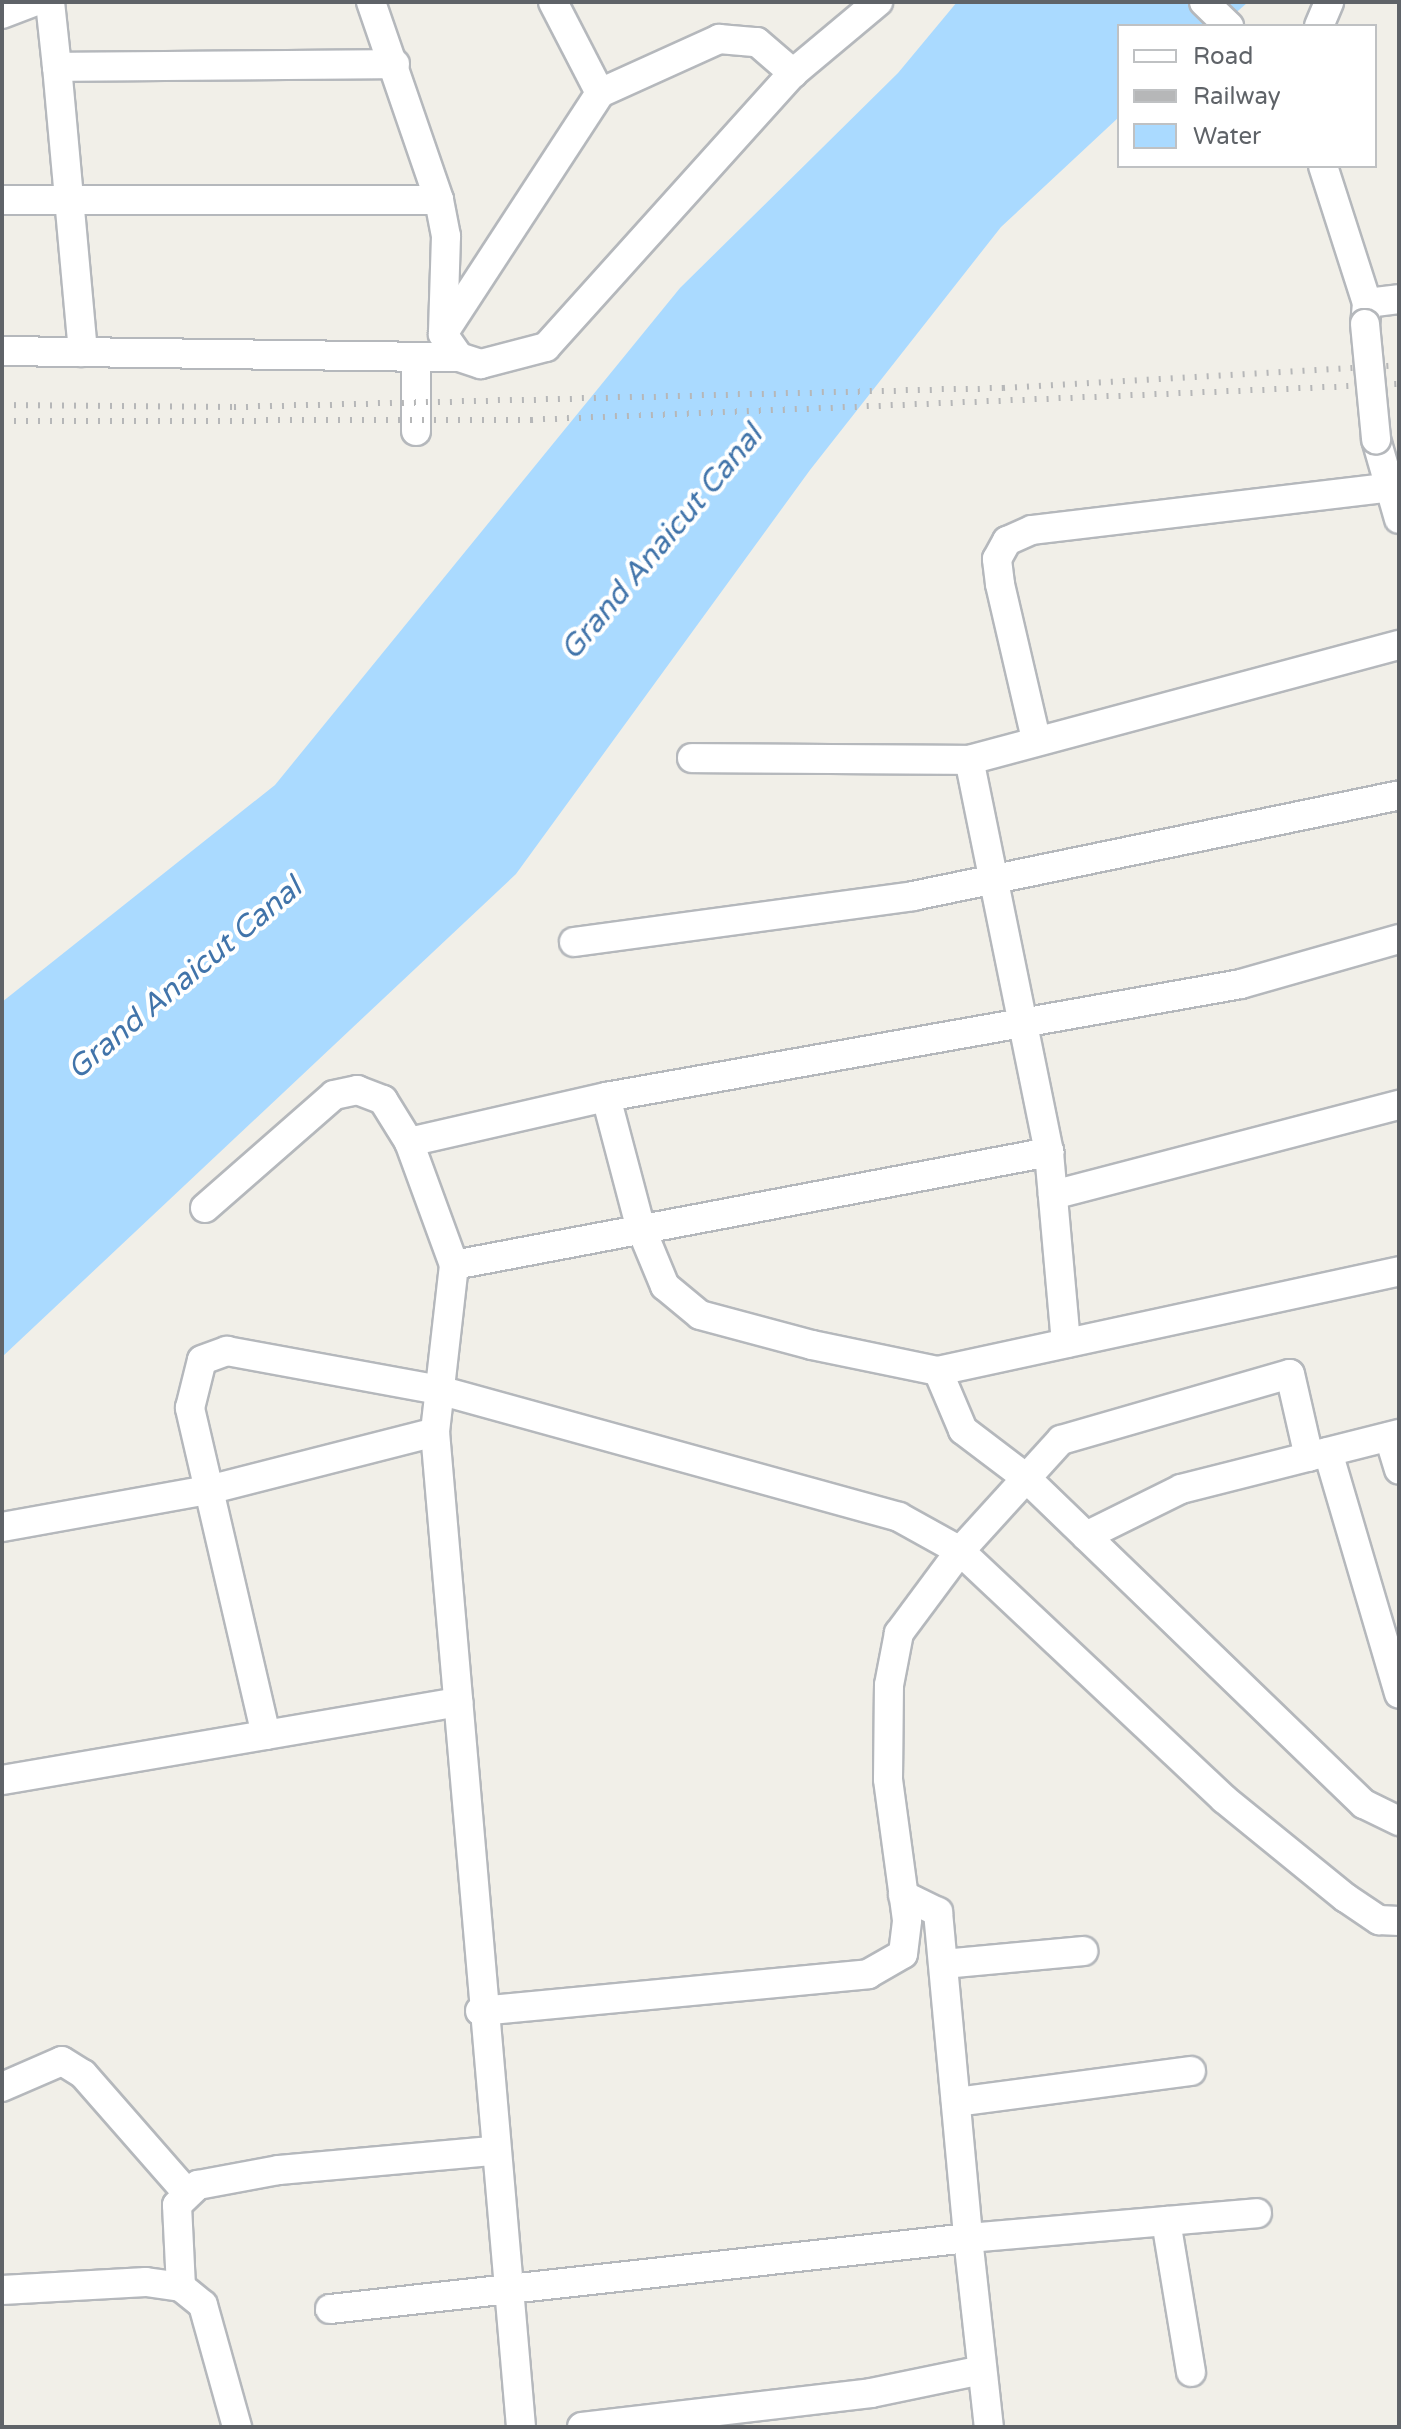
<!DOCTYPE html>
<style>
body{margin:0}
#map{position:relative;width:1401px;height:2429px;overflow:hidden;background:#f1efe8;font-family:"Varela Round",sans-serif}
div>[style]{position:absolute}
.water>*{inset:0;background:#aadaff}
.roads{filter:drop-shadow(2px 0 #b5b8bc) drop-shadow(-2px 0 #b5b8bc) drop-shadow(0 2px #b5b8bc) drop-shadow(0 -2px #b5b8bc)}
.minor>*{height:28px;margin:-14px;padding:0 14px;transform-origin:14px;border-radius:14px;background:#fff}
.rail>*{height:6px;margin-top:-3px;transform-origin:0;background:repeating-linear-gradient(90deg,#b6b7b8 0 2px,transparent 0 12px)}
.bridges{filter:drop-shadow(2px 0 #b5b8bc) drop-shadow(-2px 0 #b5b8bc) drop-shadow(0 2px #b5b8bc) drop-shadow(0 -2px #b5b8bc)}
.minor-bridge>*{height:28px;margin:-14px;padding:0 14px;transform-origin:14px;border-radius:14px;background:#fff}
span{translate:-50% -50%;white-space:nowrap;text-align:center;line-height:1.15;-webkit-text-stroke:8px #fff;paint-order:stroke}
.water-label{font-size:30px;color:#4174aa;font-style:italic}
.frame{position:absolute;inset:0;border:4px solid #5f6368;pointer-events:none}
.legend{position:absolute;left:1117px;top:24px;width:260px;height:144px;box-sizing:border-box;background:#fff;border:2px solid #bfc1c3;margin:0;padding:10px 14px;list-style:none;font-size:24px;color:#5f6368}
.legend li{display:flex;align-items:center;gap:16px;height:40px}
.legend b{width:40px;border:2px solid #bfc1c3}
</style>
<div id="map">
<div class="water">
<i style="clip-path:polygon(957px 2px,1248px 2px,1221px 26px,1119px 26px,1119px 117px,1001px 227px,810px 470px,516px 874px,2px 1357px,2px 1002px,275px 785px,680px 288px,898px 73px)"></i>
</div>
<div class="roads">
<div class="minor">
<i style="left:50px;top:2px;width:65px;rotate:83.9deg"></i>
<i style="left:371px;top:2px;width:209px;rotate:71deg"></i>
<i style="left:439px;top:200px;width:37px;rotate:79deg"></i>
<i style="left:446px;top:236px;width:98px;rotate:91.8deg"></i>
<i style="left:443px;top:334px;width:28px;rotate:55deg"></i>
<i style="left:459px;top:357px;width:23px;rotate:18deg"></i>
<i style="left:481px;top:364px;width:67px;rotate:-14.7deg"></i>
<i style="left:546px;top:347px;width:369px;rotate:-48deg"></i>
<i style="left:793px;top:73px;width:111px;rotate:-39.9deg"></i>
<i style="left:553px;top:2px;width:102px;rotate:62.7deg"></i>
<i style="left:1204px;top:2px;width:35px;rotate:44deg"></i>
<i style="left:2px;top:14px;width:33px;rotate:-21deg"></i>
<i style="left:1319px;top:26px;width:26px;rotate:-67deg"></i>
<i style="left:1323px;top:166px;width:144px;rotate:72.2deg"></i>
<i style="left:1367px;top:303px;width:21px;rotate:95deg"></i>
<i style="left:2px;top:200px;width:437px"></i>
<i style="left:1367px;top:303px;width:32px;rotate:-7deg"></i>
<i style="left:443px;top:334px;width:288px;rotate:-56.9deg"></i>
<i style="left:600px;top:93px;width:131px;rotate:-24.4deg"></i>
<i style="left:719px;top:39px;width:38px;rotate:5deg"></i>
<i style="left:757px;top:42px;width:48px;rotate:40.7deg"></i>
<i style="left:2px;top:351px;width:457px;rotate:0.8deg"></i>
<i style="left:83px;top:352px;width:286px;rotate:-95.2deg"></i>
<i style="left:57px;top:67px;width:338px;rotate:-0.5deg"></i>
<i style="left:416px;top:358px;width:73px;rotate:90deg"></i>
<i style="left:1376px;top:439px;width:83px;rotate:74deg"></i>
<i style="left:1036px;top:739px;width:159px;rotate:-103.1deg"></i>
<i style="left:1000px;top:584px;width:25px;rotate:-97deg"></i>
<i style="left:997px;top:559px;width:21px;rotate:-61deg"></i>
<i style="left:1007px;top:541px;width:27px;rotate:-24deg"></i>
<i style="left:1032px;top:530px;width:355px;rotate:-6.8deg"></i>
<i style="left:692px;top:758px;width:277px;rotate:0.4deg"></i>
<i style="left:574px;top:942px;width:342px;rotate:-7.7deg"></i>
<i style="left:913px;top:896px;width:496px;rotate:-11.7deg"></i>
<i style="left:606px;top:1097px;width:133px;rotate:75.2deg"></i>
<i style="left:640px;top:1226px;width:65px;rotate:67.4deg"></i>
<i style="left:665px;top:1286px;width:45px;rotate:39.6deg"></i>
<i style="left:700px;top:1315px;width:116px;rotate:15deg"></i>
<i style="left:812px;top:1345px;width:129px;rotate:11.7deg"></i>
<i style="left:938px;top:1371px;width:472px;rotate:-12.2deg"></i>
<i style="left:409px;top:1142px;width:202px;rotate:-12.9deg"></i>
<i style="left:606px;top:1097px;width:645px;rotate:-10.09deg"></i>
<i style="left:1241px;top:984px;width:164px;rotate:-15.9deg"></i>
<i style="left:1053px;top:1195px;width:358px;rotate:-14.6deg"></i>
<i style="left:205px;top:1208px;width:171px;rotate:-41.2deg"></i>
<i style="left:334px;top:1095px;width:24px;rotate:-12deg"></i>
<i style="left:357px;top:1090px;width:28px;rotate:21deg"></i>
<i style="left:383px;top:1100px;width:49px;rotate:58.2deg"></i>
<i style="left:409px;top:1142px;width:131px;rotate:69.9deg"></i>
<i style="left:454px;top:1265px;width:168px;rotate:96.5deg"></i>
<i style="left:435px;top:1432px;width:999px;rotate:85.06deg"></i>
<i style="left:454px;top:1265px;width:606px;rotate:-10.75deg"></i>
<i style="left:1066px;top:1343px;width:192px;rotate:-95.1deg"></i>
<i style="left:1049px;top:1152px;width:400px;rotate:-101.5deg"></i>
<i style="left:969px;top:760px;width:445px;rotate:-15deg"></i>
<i style="left:938px;top:1371px;width:64px;rotate:67deg"></i>
<i style="left:963px;top:1430px;width:78px;rotate:37.2deg"></i>
<i style="left:1025px;top:1477px;width:471px;rotate:44deg"></i>
<i style="left:1364px;top:1804px;width:39px;rotate:26deg"></i>
<i style="left:1389px;top:1437px;width:34px;rotate:73deg"></i>
<i style="left:1328px;top:1452px;width:252px;rotate:73.6deg"></i>
<i style="left:2px;top:1527px;width:209px;rotate:-10.2deg"></i>
<i style="left:208px;top:1490px;width:234px;rotate:-14.3deg"></i>
<i style="left:1086px;top:1536px;width:106px;rotate:-26.3deg"></i>
<i style="left:1181px;top:1489px;width:225px;rotate:-14.2deg"></i>
<i style="left:266px;top:1735px;width:336px;rotate:-103.1deg"></i>
<i style="left:190px;top:1408px;width:49px;rotate:-76deg"></i>
<i style="left:202px;top:1360px;width:27px;rotate:-20deg"></i>
<i style="left:227px;top:1351px;width:211px;rotate:10.4deg"></i>
<i style="left:435px;top:1389px;width:481px;rotate:15.4deg"></i>
<i style="left:899px;top:1517px;width:70px;rotate:29.1deg"></i>
<i style="left:960px;top:1551px;width:362px;rotate:43.2deg"></i>
<i style="left:1224px;top:1799px;width:157px;rotate:39.1deg"></i>
<i style="left:1346px;top:1898px;width:40px;rotate:34deg"></i>
<i style="left:1379px;top:1920px;width:20px;rotate:3deg"></i>
<i style="left:2px;top:1780px;width:463px;rotate:-9.7deg"></i>
<i style="left:903px;top:1895px;width:39px;rotate:26deg"></i>
<i style="left:938px;top:1912px;width:327px;rotate:84.7deg"></i>
<i style="left:968px;top:2238px;width:290px;rotate:-4.9deg"></i>
<i style="left:944px;top:1964px;width:140px;rotate:-5.3deg"></i>
<i style="left:480px;top:2011px;width:390px;rotate:-5.4deg"></i>
<i style="left:868px;top:1974px;width:40px;rotate:-29.7deg"></i>
<i style="left:903px;top:1954px;width:34px;rotate:-83deg"></i>
<i style="left:907px;top:1920px;width:142px;rotate:-97.7deg"></i>
<i style="left:888px;top:1779px;width:94px;rotate:-89.4deg"></i>
<i style="left:889px;top:1685px;width:53px;rotate:-79.1deg"></i>
<i style="left:899px;top:1633px;width:102px;rotate:-53.4deg"></i>
<i style="left:960px;top:1551px;width:150px;rotate:-47.7deg"></i>
<i style="left:1061px;top:1440px;width:238px;rotate:-16.1deg"></i>
<i style="left:1290px;top:1374px;width:85px;rotate:77.1deg"></i>
<i style="left:2px;top:2087px;width:65px;rotate:-23.4deg"></i>
<i style="left:62px;top:2061px;width:25px;rotate:32deg"></i>
<i style="left:83px;top:2074px;width:159px;rotate:48.8deg"></i>
<i style="left:956px;top:2102px;width:237px;rotate:-7.5deg"></i>
<i style="left:1166px;top:2221px;width:153px;rotate:80.6deg"></i>
<i style="left:181px;top:2287px;width:82px;rotate:-92.8deg"></i>
<i style="left:177px;top:2205px;width:29px;rotate:-44deg"></i>
<i style="left:198px;top:2185px;width:82px;rotate:-10.5deg"></i>
<i style="left:279px;top:2170px;width:216px;rotate:-5.1deg"></i>
<i style="left:2px;top:2290px;width:144px;rotate:-3.2deg"></i>
<i style="left:146px;top:2282px;width:35px;rotate:8deg"></i>
<i style="left:181px;top:2287px;width:28px;rotate:39deg"></i>
<i style="left:203px;top:2305px;width:127px;rotate:74.4deg"></i>
<i style="left:330px;top:2309px;width:642px;rotate:-6.35deg"></i>
<i style="left:968px;top:2238px;width:190px;rotate:83.7deg"></i>
<i style="left:582px;top:2427px;width:291px;rotate:-6.7deg"></i>
<i style="left:871px;top:2393px;width:113px;rotate:-11.7deg"></i>
</div>
</div>
<div class="rail">
<i style="left:2px;top:405px;width:232px;rotate:0.5deg"></i>
<i style="left:234px;top:407px;width:769px;rotate:-1.42deg"></i>
<i style="left:1003px;top:388px;width:397px;rotate:-3.3deg"></i>
<i style="left:2px;top:421px;width:529px;rotate:-0.11deg"></i>
<i style="left:531px;top:420px;width:869px;rotate:-2.37deg"></i>
</div>
<div class="bridges">
<div class="minor-bridge">
<i style="left:1365px;top:324px;width:116px;rotate:84.5deg"></i>
</div>
</div>
<div class="water-label">
<span style="left:662px;top:543px;rotate:-50deg">Grand Anaicut Canal</span>
<span style="left:185px;top:979px;rotate:-40deg">Grand Anaicut Canal</span>
</div>
<div class="frame"></div>
<ul class="legend">
<li><b style="height:10px;background:#fff"></b>Road</li>
<li><b style="height:10px;background:#b6b7b8"></b>Railway</li>
<li><b style="height:22px;background:#aadaff"></b>Water</li>
</ul>
</div>
